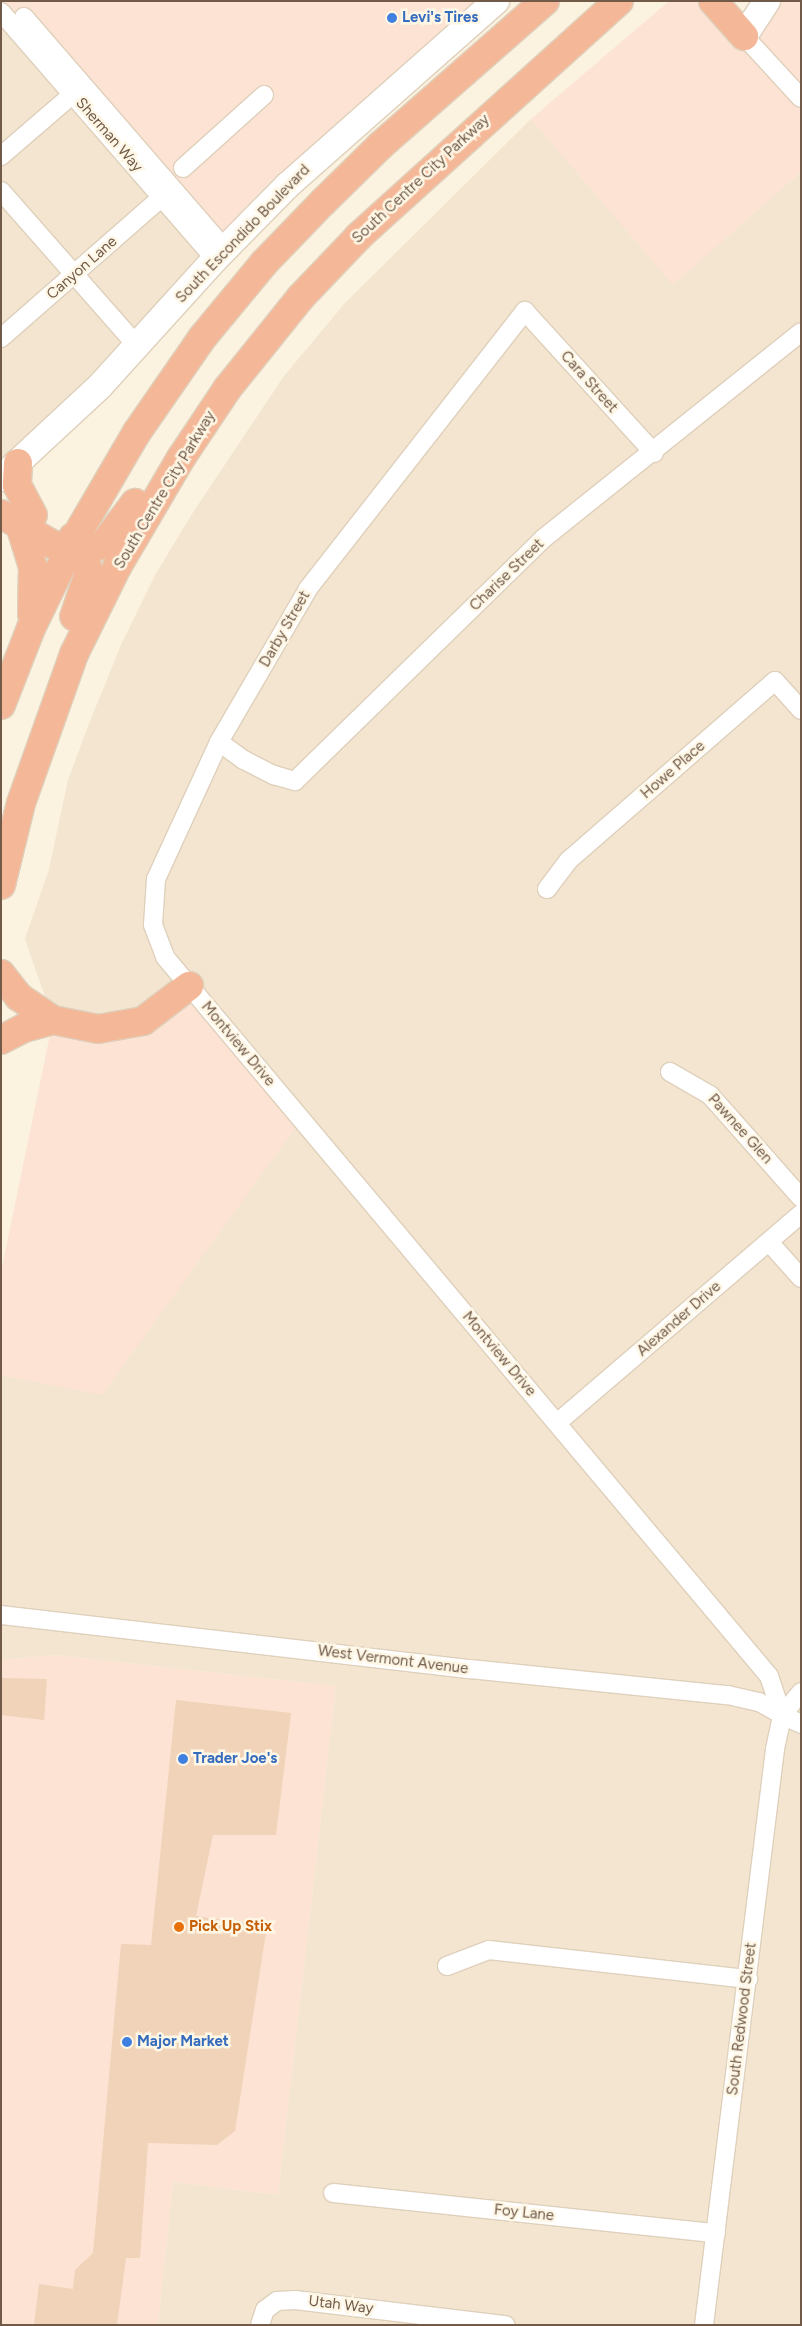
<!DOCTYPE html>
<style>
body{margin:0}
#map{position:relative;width:802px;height:2326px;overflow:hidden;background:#fbf3e0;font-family:Figtree,sans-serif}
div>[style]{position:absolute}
.residential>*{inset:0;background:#f3e5cf}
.commercial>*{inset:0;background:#fce3d4}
.building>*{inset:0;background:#f0d3b8}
.roads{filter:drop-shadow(1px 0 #dfd0bc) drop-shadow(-1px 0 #dfd0bc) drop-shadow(0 1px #dfd0bc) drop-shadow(0 -1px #dfd0bc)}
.street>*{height:18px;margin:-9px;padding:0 9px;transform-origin:9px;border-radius:9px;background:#fff}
.secondary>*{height:26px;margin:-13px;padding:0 13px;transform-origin:13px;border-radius:13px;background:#fff}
.highway>*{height:28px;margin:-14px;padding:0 14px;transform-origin:14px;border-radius:14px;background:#f4b898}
.dots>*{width:14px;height:14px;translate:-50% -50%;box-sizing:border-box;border:2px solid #fff7e6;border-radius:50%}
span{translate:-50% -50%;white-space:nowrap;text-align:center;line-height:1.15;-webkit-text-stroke:5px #fff7e6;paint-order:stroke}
.shop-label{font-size:15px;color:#366cbe;font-weight:700}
.left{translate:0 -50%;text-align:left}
.street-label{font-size:15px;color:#715a48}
.food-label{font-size:15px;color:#c56008;font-weight:700}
.frame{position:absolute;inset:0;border:2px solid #715a48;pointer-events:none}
</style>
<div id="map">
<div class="residential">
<i style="clip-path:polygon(1px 1px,6px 1px,215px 259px,1px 478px)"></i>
<i style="clip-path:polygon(531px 119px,673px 284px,801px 172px,801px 2325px,158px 2325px,173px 2182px,278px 2195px,336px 1686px,55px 1655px,1px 1660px,1px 1375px,102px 1394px,157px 1013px,53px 1020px,25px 939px,49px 869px,68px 780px,88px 726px,121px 645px,155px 575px,192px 514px,284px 376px,345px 303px)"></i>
</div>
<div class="commercial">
<i style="clip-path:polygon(1px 1px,496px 1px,215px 259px,1px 12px)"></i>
<i style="clip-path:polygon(669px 1px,713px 1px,744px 35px,768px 1px,801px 1px,801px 172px,673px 285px,531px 119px)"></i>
<i style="clip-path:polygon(189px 986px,302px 1119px,102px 1395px,1px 1375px,1px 1272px,53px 1020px,98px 1029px)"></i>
<i style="clip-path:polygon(55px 1655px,336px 1686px,278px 2195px,173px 2182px,158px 2325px,1px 2325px,1px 1660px)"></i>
</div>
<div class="building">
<i style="clip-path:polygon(1px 1678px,47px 1679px,44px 1720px,1px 1715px)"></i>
<i style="clip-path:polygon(176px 1700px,291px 1713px,276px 1835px,213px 1835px,196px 1916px,267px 1926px,235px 2131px,217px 2145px,148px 2143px,140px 2258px,126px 2258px,117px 2325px,34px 2325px,39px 2284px,73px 2289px,75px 2270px,93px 2253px,121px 1944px,151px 1945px)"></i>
</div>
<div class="roads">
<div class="street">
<i style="left:1px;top:12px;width:327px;rotate:49.1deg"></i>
<i style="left:24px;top:17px;width:307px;rotate:49.1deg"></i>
<i style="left:744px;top:36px;width:84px;rotate:47.4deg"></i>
<i style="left:1px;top:156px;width:95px;rotate:-40.7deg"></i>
<i style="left:183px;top:168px;width:109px;rotate:-42deg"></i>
<i style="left:1px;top:191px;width:208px;rotate:48.7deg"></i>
<i style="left:1px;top:338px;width:214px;rotate:-41.2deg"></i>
<i style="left:654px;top:453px;width:192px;rotate:-132.3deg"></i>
<i style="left:525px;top:311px;width:353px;rotate:128deg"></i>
<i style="left:308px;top:589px;width:177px;rotate:120.2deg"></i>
<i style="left:219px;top:742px;width:151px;rotate:114.7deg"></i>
<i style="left:156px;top:879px;width:46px;rotate:93.7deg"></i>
<i style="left:153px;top:925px;width:34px;rotate:69deg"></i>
<i style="left:165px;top:957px;width:939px;rotate:49.97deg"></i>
<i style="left:769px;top:1676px;width:41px;rotate:71.6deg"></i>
<i style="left:782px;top:1715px;width:21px;rotate:25deg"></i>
<i style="left:219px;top:742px;width:31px;rotate:36deg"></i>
<i style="left:244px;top:760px;width:34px;rotate:27deg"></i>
<i style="left:274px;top:775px;width:22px;rotate:16deg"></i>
<i style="left:295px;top:781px;width:348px;rotate:-44.3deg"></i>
<i style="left:544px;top:538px;width:329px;rotate:-38.7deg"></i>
<i style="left:547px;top:889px;width:36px;rotate:-53deg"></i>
<i style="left:569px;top:860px;width:273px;rotate:-41deg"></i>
<i style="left:775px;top:681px;width:39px;rotate:48deg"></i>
<i style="left:670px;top:1072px;width:46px;rotate:29.9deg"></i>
<i style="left:710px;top:1095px;width:137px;rotate:48.5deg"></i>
<i style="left:769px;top:1242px;width:48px;rotate:48.4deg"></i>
<i style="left:557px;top:1423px;width:321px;rotate:-40.6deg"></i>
<i style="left:1px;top:1615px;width:472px;rotate:6.6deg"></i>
<i style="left:470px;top:1669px;width:259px;rotate:5.8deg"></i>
<i style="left:728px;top:1695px;width:32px;rotate:13deg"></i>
<i style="left:759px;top:1702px;width:26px;rotate:29deg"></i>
<i style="left:447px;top:1966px;width:45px;rotate:-20.9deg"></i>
<i style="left:489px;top:1950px;width:261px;rotate:6.4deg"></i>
<i style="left:333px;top:2193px;width:385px;rotate:6deg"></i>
<i style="left:260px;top:2325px;width:16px;rotate:-72deg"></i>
<i style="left:265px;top:2310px;width:15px;rotate:-37deg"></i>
<i style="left:277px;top:2301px;width:18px;rotate:-3deg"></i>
<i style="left:295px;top:2300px;width:212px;rotate:6.8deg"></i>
<i style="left:704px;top:2325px;width:580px;rotate:-82.97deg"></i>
<i style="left:775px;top:1749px;width:35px;rotate:-78deg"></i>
<i style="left:782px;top:1715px;width:30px;rotate:-50deg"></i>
</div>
<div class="secondary">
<i style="left:744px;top:36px;width:42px;rotate:-56.7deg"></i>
<i style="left:1px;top:478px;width:135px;rotate:-42.9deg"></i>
<i style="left:100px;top:386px;width:171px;rotate:-47.8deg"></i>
<i style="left:215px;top:259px;width:104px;rotate:-45.4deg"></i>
<i style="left:288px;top:185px;width:278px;rotate:-41.5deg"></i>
</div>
<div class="highway">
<i style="left:713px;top:1px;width:47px;rotate:48.5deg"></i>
<i style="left:18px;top:463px;width:22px;rotate:93deg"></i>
<i style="left:17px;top:485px;width:34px;rotate:62deg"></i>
<i style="left:1px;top:514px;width:59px;rotate:30.5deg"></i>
<i style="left:52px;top:544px;width:18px;rotate:27deg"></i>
<i style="left:68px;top:552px;width:8px"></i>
<i style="left:76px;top:552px;width:28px;rotate:-15deg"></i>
<i style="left:103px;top:545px;width:53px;rotate:-52.7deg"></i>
<i style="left:20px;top:525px;width:44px;rotate:72.8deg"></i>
<i style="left:33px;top:567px;width:47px;rotate:91.2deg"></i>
<i style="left:73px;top:537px;width:17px;rotate:54deg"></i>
<i style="left:83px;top:551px;width:23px;rotate:75deg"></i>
<i style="left:89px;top:573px;width:46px;rotate:108.8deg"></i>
<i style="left:1px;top:705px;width:83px;rotate:-68.7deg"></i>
<i style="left:31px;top:628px;width:100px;rotate:-63.9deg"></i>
<i style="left:75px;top:538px;width:123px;rotate:-59.7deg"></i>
<i style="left:137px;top:432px;width:114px;rotate:-55.3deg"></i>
<i style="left:202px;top:338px;width:97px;rotate:-50.4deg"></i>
<i style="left:264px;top:263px;width:85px;rotate:-46deg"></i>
<i style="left:323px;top:202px;width:81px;rotate:-44.5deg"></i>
<i style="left:381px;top:145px;width:218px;rotate:-41.3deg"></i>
<i style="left:1px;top:885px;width:84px;rotate:-76.3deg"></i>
<i style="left:21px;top:803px;width:158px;rotate:-70.4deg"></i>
<i style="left:74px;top:654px;width:97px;rotate:-63.7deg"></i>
<i style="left:117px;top:567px;width:126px;rotate:-59.6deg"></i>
<i style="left:181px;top:458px;width:83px;rotate:-56.3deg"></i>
<i style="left:227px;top:389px;width:118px;rotate:-51.2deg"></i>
<i style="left:301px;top:297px;width:84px;rotate:-46.4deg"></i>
<i style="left:359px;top:236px;width:350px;rotate:-42.1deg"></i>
<i style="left:1px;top:974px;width:29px;rotate:52deg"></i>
<i style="left:19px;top:997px;width:41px;rotate:34.1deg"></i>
<i style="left:53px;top:1020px;width:46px;rotate:11.3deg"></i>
<i style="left:98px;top:1029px;width:46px;rotate:-10.1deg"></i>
<i style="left:143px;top:1021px;width:58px;rotate:-37.3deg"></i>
<i style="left:1px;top:1040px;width:26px;rotate:-28deg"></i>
<i style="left:24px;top:1028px;width:30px;rotate:-15deg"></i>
</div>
</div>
<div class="dots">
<i style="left:392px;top:18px;background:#3f7fe0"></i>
<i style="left:183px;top:1759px;background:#3f7fe0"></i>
<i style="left:179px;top:1927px;background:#e8710a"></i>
<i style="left:127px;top:2042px;background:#3f7fe0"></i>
</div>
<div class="shop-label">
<span class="left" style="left:402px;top:18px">Levi's Tires</span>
<span class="left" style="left:193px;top:1759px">Trader Joe's</span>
<span class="left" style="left:137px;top:2042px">Major Market</span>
</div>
<div class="street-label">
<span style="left:109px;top:135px;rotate:49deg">Sherman Way</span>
<span style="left:421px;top:179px;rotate:-43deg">South Centre City Parkway</span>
<span style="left:243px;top:234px;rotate:-46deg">South Escondido Boulevard</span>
<span style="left:82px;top:268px;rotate:-41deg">Canyon Lane</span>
<span style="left:589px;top:382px;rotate:48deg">Cara Street</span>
<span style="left:165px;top:490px;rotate:-59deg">South Centre City Parkway</span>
<span style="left:507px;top:575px;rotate:-44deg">Charise Street</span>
<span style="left:285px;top:629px;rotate:-60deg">Darby Street</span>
<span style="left:673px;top:770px;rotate:-41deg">Howe Place</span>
<span style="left:238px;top:1044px;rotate:50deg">Montview Drive</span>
<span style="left:740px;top:1129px;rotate:48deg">Pawnee Glen</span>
<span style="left:679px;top:1319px;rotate:-41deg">Alexander Drive</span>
<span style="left:499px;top:1354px;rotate:50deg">Montview Drive</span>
<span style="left:393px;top:1660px;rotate:7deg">West Vermont Avenue</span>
<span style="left:742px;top:2019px;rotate:-83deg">South Redwood Street</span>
<span style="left:524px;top:2213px;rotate:6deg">Foy Lane</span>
<span style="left:341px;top:2305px;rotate:7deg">Utah Way</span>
</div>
<div class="food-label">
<span class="left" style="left:189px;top:1927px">Pick Up Stix</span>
</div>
<div class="frame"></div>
</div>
